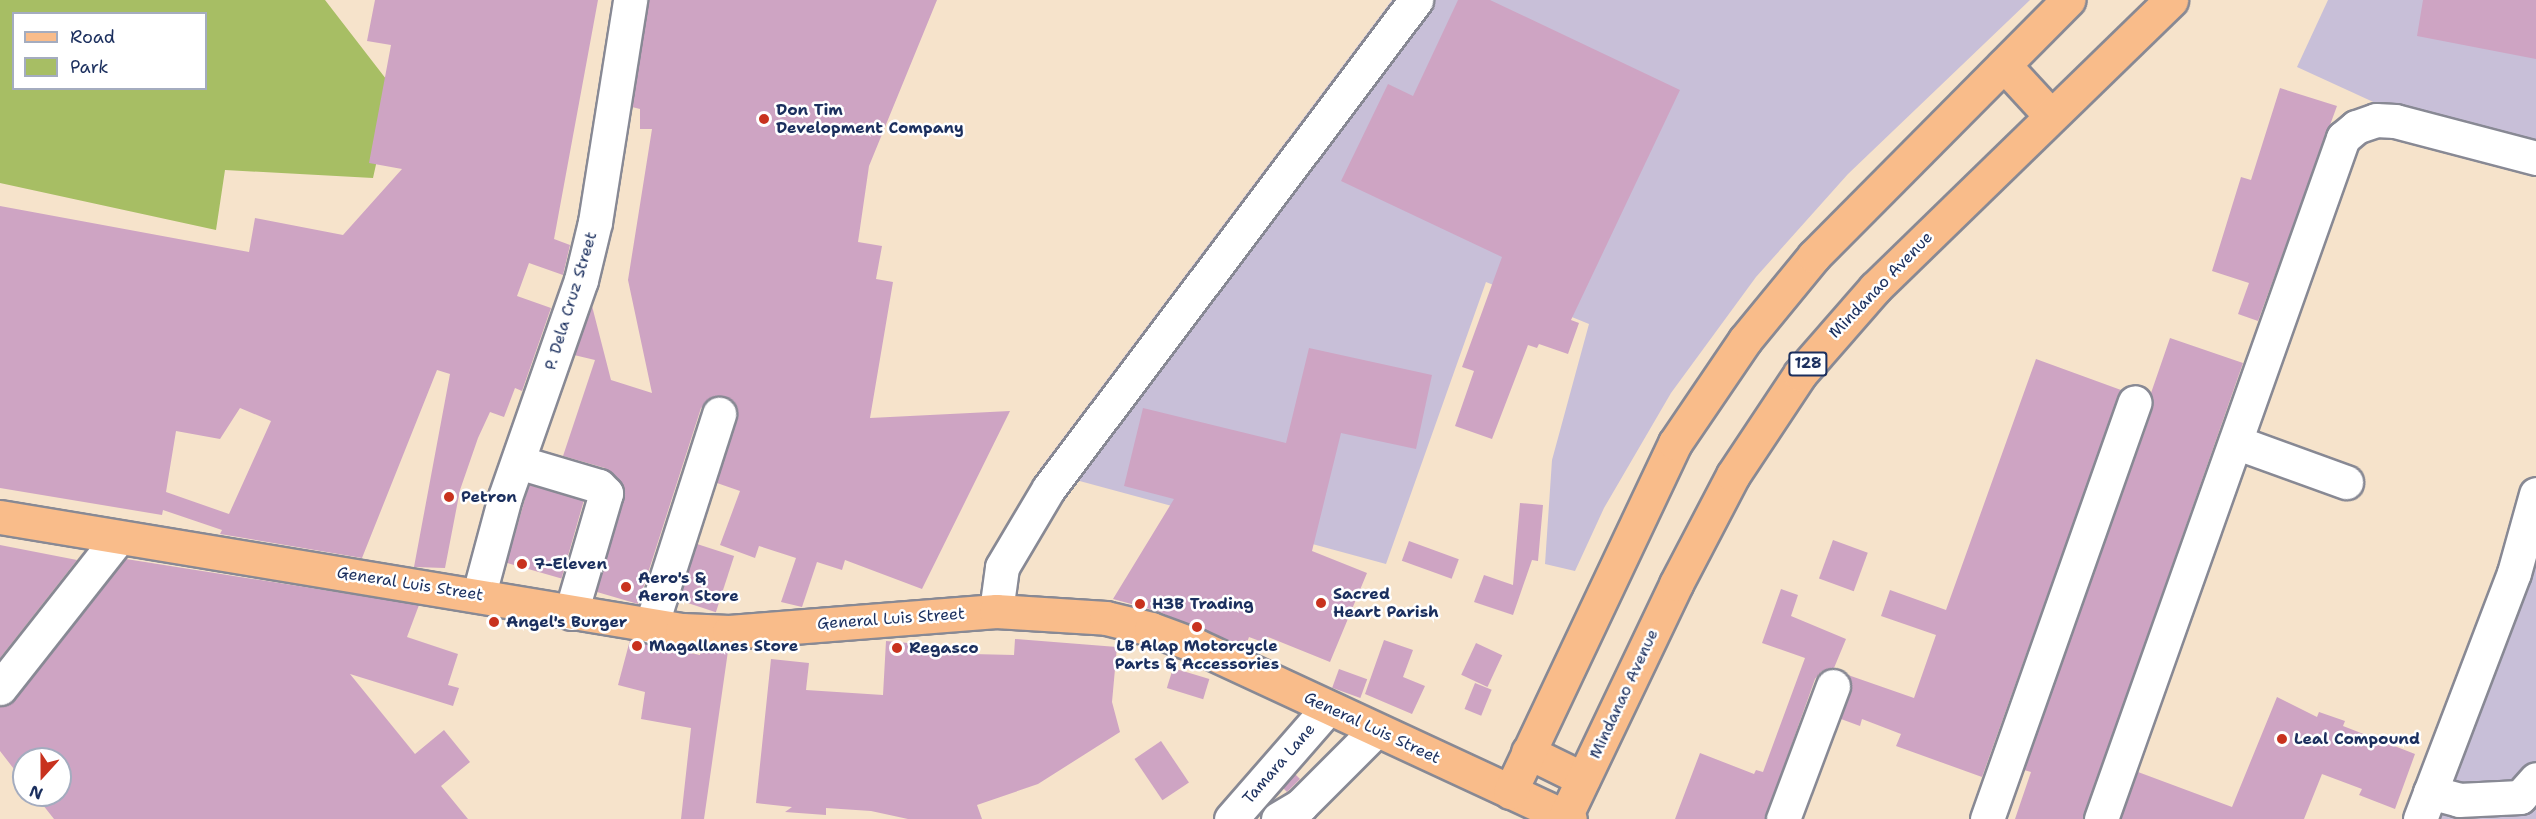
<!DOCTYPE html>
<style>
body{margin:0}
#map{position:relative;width:2536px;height:819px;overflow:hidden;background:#f6e3cb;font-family:"Shantell Sans",sans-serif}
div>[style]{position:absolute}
.industrial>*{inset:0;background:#c8bfd8}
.green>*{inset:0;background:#a7be64}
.building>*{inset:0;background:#cea4c3;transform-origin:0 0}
.roads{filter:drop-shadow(2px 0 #888994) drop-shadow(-2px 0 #888994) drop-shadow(0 2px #888994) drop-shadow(0 -2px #888994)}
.minor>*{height:33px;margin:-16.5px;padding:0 16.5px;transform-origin:16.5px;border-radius:16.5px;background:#fff}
.major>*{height:33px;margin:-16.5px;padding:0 16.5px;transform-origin:16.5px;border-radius:16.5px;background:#f9bc8a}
.dots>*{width:16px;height:16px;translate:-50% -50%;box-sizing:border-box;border:3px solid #fff;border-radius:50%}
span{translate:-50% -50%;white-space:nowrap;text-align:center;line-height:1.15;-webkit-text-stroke:5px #fff;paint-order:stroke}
.shield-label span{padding:2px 4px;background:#fff;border:2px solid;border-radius:4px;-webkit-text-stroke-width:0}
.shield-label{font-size:15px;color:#1b2f5e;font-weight:700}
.poi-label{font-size:16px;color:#1b2f5e;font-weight:700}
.left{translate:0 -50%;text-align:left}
.street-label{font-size:16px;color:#1b2f5e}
.legend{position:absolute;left:12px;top:12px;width:195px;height:78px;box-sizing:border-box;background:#fff;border:2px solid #a4acbf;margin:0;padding:8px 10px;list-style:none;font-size:18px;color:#1b2f5e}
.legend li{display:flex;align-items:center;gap:12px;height:30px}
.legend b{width:30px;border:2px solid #a4acbf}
.north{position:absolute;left:12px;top:747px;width:60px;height:60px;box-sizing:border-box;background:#fff;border:2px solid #a4acbf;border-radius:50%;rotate:201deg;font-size:16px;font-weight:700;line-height:24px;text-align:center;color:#1b2f5e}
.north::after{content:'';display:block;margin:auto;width:21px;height:27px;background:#c8321e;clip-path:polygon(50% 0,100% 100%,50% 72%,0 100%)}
</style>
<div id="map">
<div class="industrial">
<i style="clip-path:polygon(1392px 0,2030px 0,1848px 174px,1756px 277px,1671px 393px,1604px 508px,1575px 571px,1545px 564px,1552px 460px,1589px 324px,1486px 282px,1386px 564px,1039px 470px)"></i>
<i style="clip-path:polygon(2328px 0,2536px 0,2536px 148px,2393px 111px,2297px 67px)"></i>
<i style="clip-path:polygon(2536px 531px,2536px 819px,2431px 819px)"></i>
</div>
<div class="green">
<i style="clip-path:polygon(evenodd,0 0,325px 0,393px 88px,373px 178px,225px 170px,216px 230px,0 183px,0 0,14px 14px,206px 14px,206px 88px,14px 88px,14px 14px)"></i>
</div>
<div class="building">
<i style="clip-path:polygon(evenodd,375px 0,598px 0,554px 239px,570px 245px,563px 275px,529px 263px,517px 296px,551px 308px,522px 391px,515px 388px,504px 417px,490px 412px,478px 438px,460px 490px,445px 568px,414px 567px,450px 374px,437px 370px,362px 558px,220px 534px,222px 530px,163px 510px,162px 515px,0 488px,0 206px,249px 252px,255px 218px,343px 235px,402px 169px,369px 163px,391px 45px,367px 41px,375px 0,240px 408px,271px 421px,229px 514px,166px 492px,176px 431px,220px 439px,240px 408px)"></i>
<i style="clip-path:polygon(648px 0,937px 0,869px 166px,858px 242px,882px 246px,876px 279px,893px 282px,870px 418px,1010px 411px,922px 589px,845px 560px,842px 570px,817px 562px,802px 607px,781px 602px,796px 558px,759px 546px,755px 558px,720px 545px,740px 491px,717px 483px,737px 411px,732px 401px,716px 396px,701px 408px,638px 604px,597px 592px,624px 489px,605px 468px,563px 456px,595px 360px,574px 355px,592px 306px,611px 380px,652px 393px,628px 280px,652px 129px,640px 129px,640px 109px,632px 107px)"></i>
<i style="clip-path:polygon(1458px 0,1490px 0,1680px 90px,1571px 320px,1579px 323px,1568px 354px,1539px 344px,1537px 348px,1528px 345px,1492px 439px,1455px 426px,1474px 371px,1462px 367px,1502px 257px,1341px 181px,1388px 84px,1413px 96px)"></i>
<i style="clip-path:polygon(2423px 0,2536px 0,2536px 59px,2417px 36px)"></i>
<i style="clip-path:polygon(2280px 88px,2337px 106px,2258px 321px,2238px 314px,2249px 283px,2212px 271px,2241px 177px,2251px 180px)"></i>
<i style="clip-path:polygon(2170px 338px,2243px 363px,2083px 819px,2015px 819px,2031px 772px,2024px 770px,2153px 408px,2151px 393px)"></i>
<i style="clip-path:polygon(1309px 348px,1432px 375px,1416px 449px,1341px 433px,1312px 551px,1367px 573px,1330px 662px,1268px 637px,1265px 643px,1249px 637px,1245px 648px,1157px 611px,1113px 599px,1174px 499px,1124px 486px,1143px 408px,1286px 443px)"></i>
<i style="clip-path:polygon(2036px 359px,2121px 390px,1982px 777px,1896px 746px,1901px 734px,1862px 719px,1860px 726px,1841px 719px,1851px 692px,1848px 675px,1914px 698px,1936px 635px,1881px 616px,1890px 590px,1946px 610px)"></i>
<i style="left:529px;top:485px;width:57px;height:81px;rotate:16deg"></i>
<i style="clip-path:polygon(1520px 503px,1543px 505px,1538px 561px,1532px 560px,1513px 615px,1474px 602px,1484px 575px,1513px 585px)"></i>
<i style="left:1833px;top:540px;width:37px;height:41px;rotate:20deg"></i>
<i style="left:1409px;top:541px;width:53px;height:21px;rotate:20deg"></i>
<i style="left:697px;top:544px;width:39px;height:59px;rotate:18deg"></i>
<i style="clip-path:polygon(0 545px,77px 560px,0 658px)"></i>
<i style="clip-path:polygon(126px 559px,419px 605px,407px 637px,458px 654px,448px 685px,459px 688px,453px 706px,350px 674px,415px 754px,444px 730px,470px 762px,441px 786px,468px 819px,54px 819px,35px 795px,60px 795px,60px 759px,24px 759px,24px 782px,0 751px,0 706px,15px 700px)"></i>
<i style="clip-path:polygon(1781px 589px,1798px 595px,1791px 616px,1846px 639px,1834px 668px,1822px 671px,1815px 679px,1765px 819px,1675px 819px,1700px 753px,1754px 774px,1756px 770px,1763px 772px,1805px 658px,1762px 643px)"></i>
<i style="clip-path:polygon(1015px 639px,1117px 647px,1112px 702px,1120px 732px,1038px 784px,977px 805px,982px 819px,908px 819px,871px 811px,826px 808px,826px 815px,785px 812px,792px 807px,756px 803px,771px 659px,809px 663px,806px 690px,883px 695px,886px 641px,930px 645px,929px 653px,1014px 655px)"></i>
<i style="clip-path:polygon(630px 640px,700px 655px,701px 650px,728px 651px,704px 819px,681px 819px,691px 728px,641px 719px,645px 692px,618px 685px)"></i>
<i style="clip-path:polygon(1384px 640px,1413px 650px,1403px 677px,1425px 686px,1412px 714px,1365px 694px)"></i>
<i style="left:1476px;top:643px;width:29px;height:35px;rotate:25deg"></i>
<i style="left:1173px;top:668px;width:38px;height:21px;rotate:17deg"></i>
<i style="left:1339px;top:669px;width:30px;height:20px;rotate:20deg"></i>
<i style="left:1475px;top:683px;width:18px;height:28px;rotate:22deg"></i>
<i style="clip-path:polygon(2277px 697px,2317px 717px,2319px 712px,2345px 721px,2343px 726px,2415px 754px,2395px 809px,2359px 795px,2362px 789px,2322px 774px,2304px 819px,2121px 819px,2138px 772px,2232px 807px)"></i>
<i style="left:1161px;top:741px;width:50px;height:32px;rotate:56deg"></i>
<i style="clip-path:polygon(1295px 774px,1300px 779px,1287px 792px,1283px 788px)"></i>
</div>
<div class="roads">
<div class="minor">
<i style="left:2238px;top:443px;width:115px;rotate:19.9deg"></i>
<i style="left:518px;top:462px;width:84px;rotate:16.5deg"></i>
<i style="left:599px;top:486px;width:10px;rotate:45deg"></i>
<i style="left:606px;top:493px;width:125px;rotate:106.3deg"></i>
<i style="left:479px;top:594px;width:100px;rotate:-75deg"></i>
<i style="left:505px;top:497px;width:230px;rotate:-70.7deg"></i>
<i style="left:581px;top:280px;width:60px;rotate:-76.4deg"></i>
<i style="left:595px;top:222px;width:225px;rotate:-81deg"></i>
<i style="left:996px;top:611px;width:44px;rotate:-82.2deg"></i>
<i style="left:1002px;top:567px;width:92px;rotate:-59.3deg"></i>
<i style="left:1049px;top:488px;width:611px;rotate:-53.06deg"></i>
<i style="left:651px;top:626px;width:223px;rotate:-72.2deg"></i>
<i style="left:0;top:688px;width:191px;rotate:-51.8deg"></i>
<i style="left:2430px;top:792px;width:30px;rotate:15deg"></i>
<i style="left:2459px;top:800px;width:61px;rotate:-2.8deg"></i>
<i style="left:2520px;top:797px;width:24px;rotate:-48deg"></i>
<i style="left:1231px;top:819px;width:146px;rotate:-48.9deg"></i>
<i style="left:1278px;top:819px;width:27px;rotate:-31deg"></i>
<i style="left:1301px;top:805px;width:105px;rotate:-45deg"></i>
<i style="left:1783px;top:819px;width:142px;rotate:-69.4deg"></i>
<i style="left:1987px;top:819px;width:442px;rotate:-70.5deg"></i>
<i style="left:2101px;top:819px;width:723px;rotate:-70.44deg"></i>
<i style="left:2343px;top:138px;width:17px;rotate:-40deg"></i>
<i style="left:2356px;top:127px;width:21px;rotate:-19deg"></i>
<i style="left:2376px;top:120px;width:19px;rotate:3deg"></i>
<i style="left:2395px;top:121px;width:146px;rotate:14.7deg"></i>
<i style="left:2420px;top:819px;width:263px;rotate:-69.1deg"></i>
<i style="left:2514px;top:573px;width:82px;rotate:-74.4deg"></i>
</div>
<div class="major">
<i style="left:2004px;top:65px;width:69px;rotate:47.3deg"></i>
<i style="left:0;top:517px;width:691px;rotate:9.41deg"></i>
<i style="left:682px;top:630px;width:47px;rotate:2.4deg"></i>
<i style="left:729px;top:632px;width:268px;rotate:-4.5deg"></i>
<i style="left:996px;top:611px;width:110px;rotate:3.6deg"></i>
<i style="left:1106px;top:618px;width:46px;rotate:13.7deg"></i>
<i style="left:1151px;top:629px;width:49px;rotate:20.3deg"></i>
<i style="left:1197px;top:646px;width:411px;rotate:24.9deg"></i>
<i style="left:1528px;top:752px;width:61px;rotate:26.1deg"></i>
<i style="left:1510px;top:792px;width:386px;rotate:-64.7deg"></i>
<i style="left:1675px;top:443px;width:125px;rotate:-55.8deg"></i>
<i style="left:1745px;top:340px;width:109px;rotate:-50.6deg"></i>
<i style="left:1814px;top:256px;width:361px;rotate:-45.2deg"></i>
<i style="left:1565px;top:817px;width:258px;rotate:-64.5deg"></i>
<i style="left:1676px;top:584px;width:123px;rotate:-62.4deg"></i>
<i style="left:1733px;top:475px;width:121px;rotate:-56.4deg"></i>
<i style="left:1800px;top:374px;width:114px;rotate:-48.9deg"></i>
<i style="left:1875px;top:288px;width:413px;rotate:-44.2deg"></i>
</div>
</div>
<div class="dots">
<i style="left:764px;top:119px;background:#c8321e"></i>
<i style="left:449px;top:497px;background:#c8321e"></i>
<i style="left:522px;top:564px;background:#c8321e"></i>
<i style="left:626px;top:587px;background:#c8321e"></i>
<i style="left:1321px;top:603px;background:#c8321e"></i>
<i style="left:1140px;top:604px;background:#c8321e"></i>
<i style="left:494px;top:622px;background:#c8321e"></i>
<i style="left:1197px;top:627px;background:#c8321e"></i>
<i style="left:637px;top:646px;background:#c8321e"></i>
<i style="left:897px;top:648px;background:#c8321e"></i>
<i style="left:2282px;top:739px;background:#c8321e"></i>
</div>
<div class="shield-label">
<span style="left:1808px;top:364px">128</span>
</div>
<div class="poi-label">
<span class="left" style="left:776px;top:119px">Don Tim<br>Development Company</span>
<span class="left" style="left:461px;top:497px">Petron</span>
<span class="left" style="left:534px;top:564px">7-Eleven</span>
<span class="left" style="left:638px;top:587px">Aero's &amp;<br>Aeron Store</span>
<span class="left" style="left:1333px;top:603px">Sacred<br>Heart Parish</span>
<span class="left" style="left:1152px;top:604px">H3B Trading</span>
<span class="left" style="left:506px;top:622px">Angel's Burger</span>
<span class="left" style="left:649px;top:646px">Magallanes Store</span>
<span style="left:1197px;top:655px">LB Alap Motorcycle<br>Parts &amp; Accessories</span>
<span class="left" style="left:909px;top:648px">Regasco</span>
<span class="left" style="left:2294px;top:739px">Leal Compound</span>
</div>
<div class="street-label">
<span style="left:1881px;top:285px;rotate:-46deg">Mindanao Avenue</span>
<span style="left:571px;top:301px;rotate:-73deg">P. Dela Cruz Street</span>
<span style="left:410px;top:584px;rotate:9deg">General Luis Street</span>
<span style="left:891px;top:619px;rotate:-4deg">General Luis Street</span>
<span style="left:1624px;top:694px;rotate:-65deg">Mindanao Avenue</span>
<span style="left:1372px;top:728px;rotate:25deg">General Luis Street</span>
<span style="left:1279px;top:764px;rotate:-49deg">Tamara Lane</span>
</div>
<ul class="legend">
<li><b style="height:8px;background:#f9bc8a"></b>Road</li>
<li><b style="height:16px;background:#a7be64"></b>Park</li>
</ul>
<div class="north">N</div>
</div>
